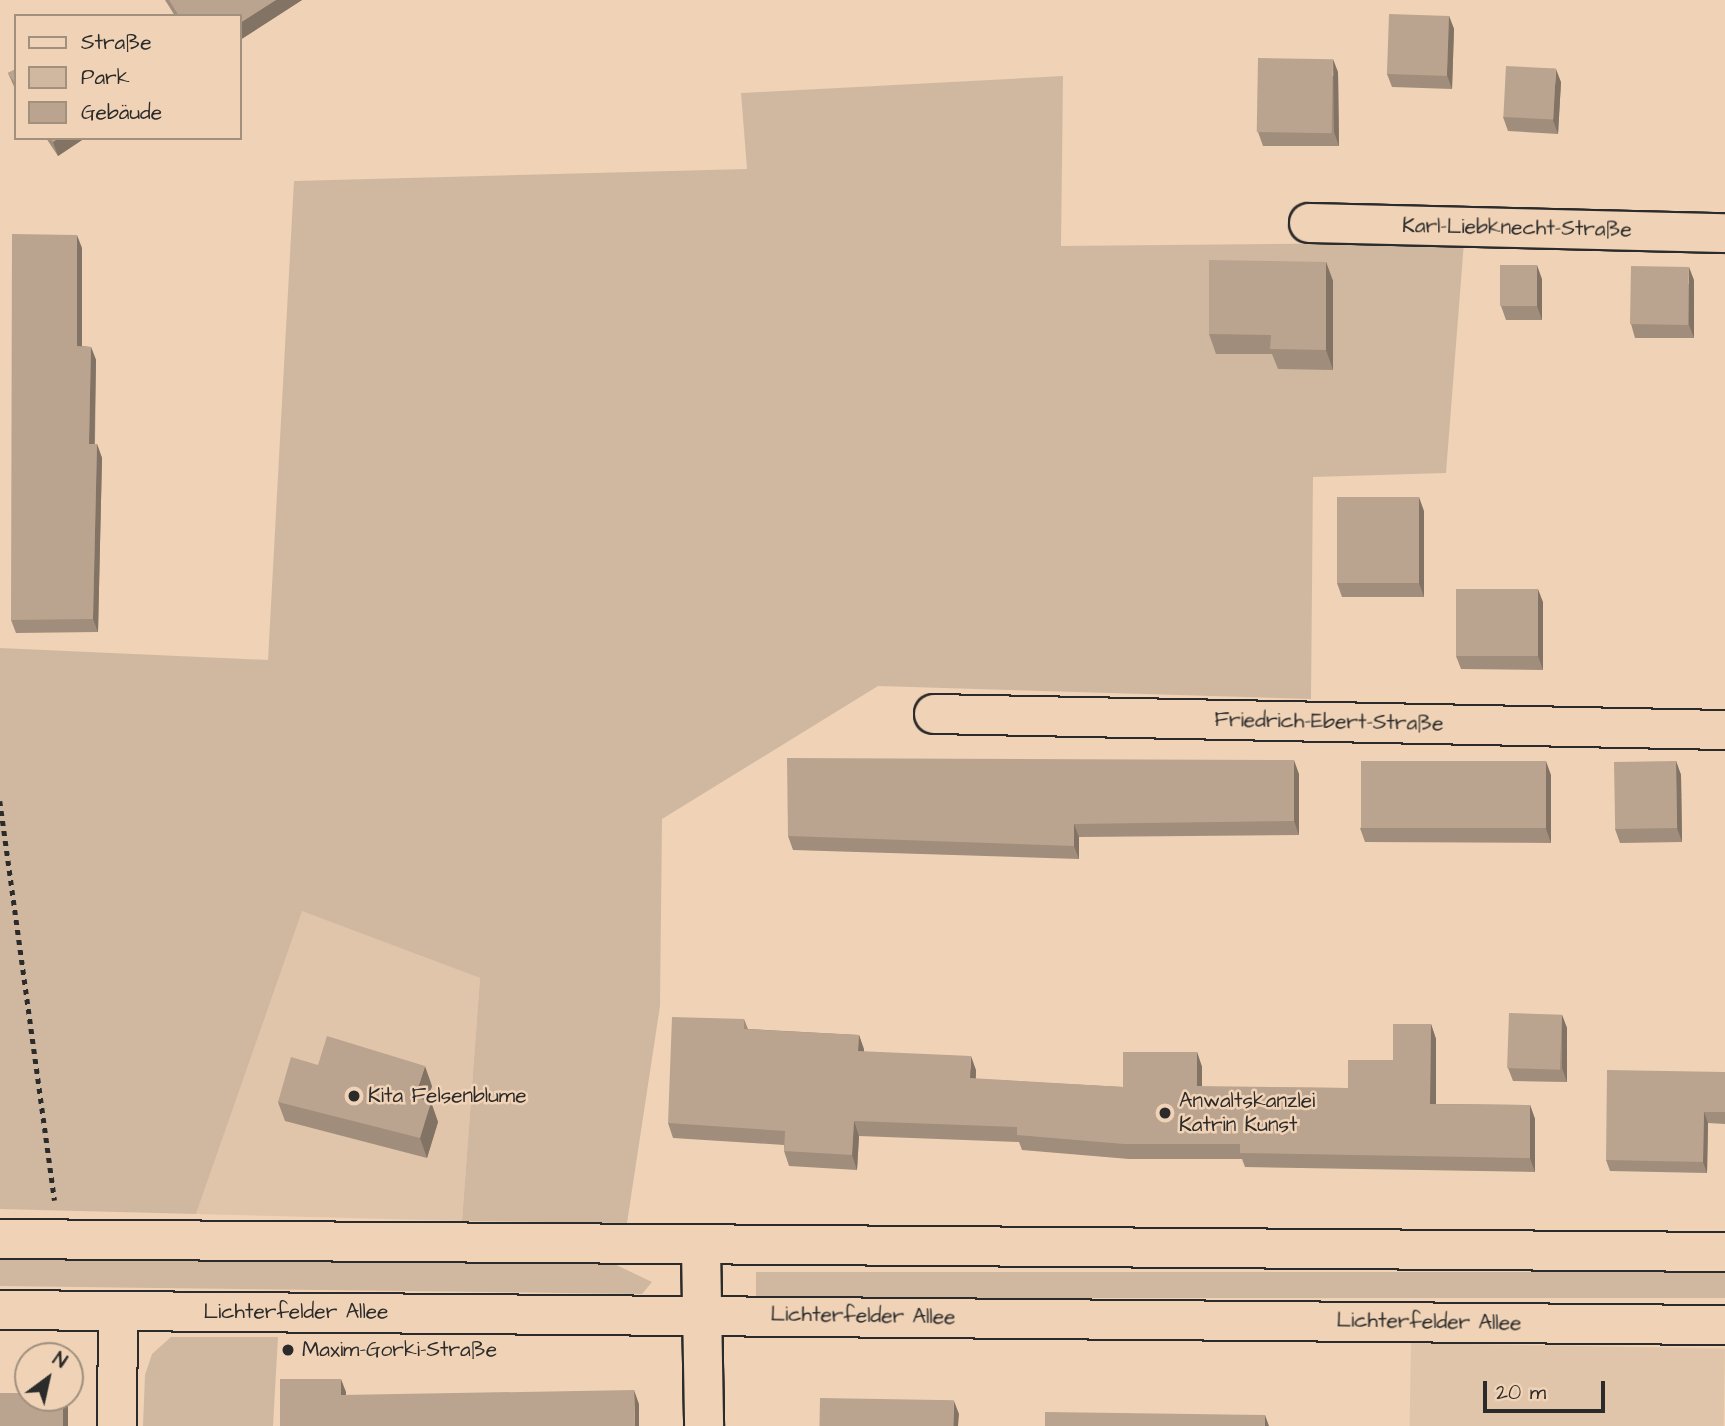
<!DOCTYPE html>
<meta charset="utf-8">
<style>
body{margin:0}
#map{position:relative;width:1725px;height:1426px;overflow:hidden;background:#f0d3b6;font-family:"Architects Daughter",sans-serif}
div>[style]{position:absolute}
.built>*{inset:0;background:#e0c5aa;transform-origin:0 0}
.green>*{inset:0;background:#d0b8a0;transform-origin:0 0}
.path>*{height:4.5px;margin-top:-2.25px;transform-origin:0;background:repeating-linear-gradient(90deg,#2b2b2b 0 5px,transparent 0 10px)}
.roads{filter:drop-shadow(2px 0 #2b2b2b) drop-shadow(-2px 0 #2b2b2b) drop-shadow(0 2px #2b2b2b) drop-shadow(0 -2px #2b2b2b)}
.minor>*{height:38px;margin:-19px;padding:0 19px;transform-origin:19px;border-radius:19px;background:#f0d3b6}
.major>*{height:38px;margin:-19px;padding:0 19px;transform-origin:19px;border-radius:19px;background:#f0d3b6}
.wall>*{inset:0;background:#a08d7b}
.shaded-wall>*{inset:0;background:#827364}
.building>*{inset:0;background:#baa48f;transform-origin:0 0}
.dots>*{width:19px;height:19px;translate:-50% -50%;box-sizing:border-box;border:4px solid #f0d3b6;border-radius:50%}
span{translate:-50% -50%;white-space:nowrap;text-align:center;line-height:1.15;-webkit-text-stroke:5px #f0d3b6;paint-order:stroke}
.street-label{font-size:21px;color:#2b2b2b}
.poi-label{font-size:21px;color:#2b2b2b}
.left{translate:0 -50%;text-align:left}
.legend{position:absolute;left:14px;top:14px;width:228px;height:126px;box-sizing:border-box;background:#f0d3b6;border:2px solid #a1907e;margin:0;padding:9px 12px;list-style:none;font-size:21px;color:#2b2b2b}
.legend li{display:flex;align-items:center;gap:14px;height:35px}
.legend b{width:35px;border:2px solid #a1907e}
.north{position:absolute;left:14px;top:1342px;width:70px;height:70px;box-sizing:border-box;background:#f0d3b6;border:2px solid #a1907e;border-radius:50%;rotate:33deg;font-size:19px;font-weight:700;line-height:28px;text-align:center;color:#2b2b2b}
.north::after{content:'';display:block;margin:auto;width:24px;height:32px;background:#2b2b2b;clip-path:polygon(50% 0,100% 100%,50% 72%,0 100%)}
.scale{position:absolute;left:1483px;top:1381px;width:122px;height:32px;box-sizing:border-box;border:4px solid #2b2b2b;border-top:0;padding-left:9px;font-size:21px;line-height:24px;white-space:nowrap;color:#2b2b2b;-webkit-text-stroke:5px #f0d3b6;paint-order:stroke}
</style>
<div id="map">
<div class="built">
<i style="clip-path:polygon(301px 910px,480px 978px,462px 1221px,196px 1214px)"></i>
<i style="left:1411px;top:1343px;width:314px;height:83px;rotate:1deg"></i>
</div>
<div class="green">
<i style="clip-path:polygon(1063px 76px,1061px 246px,1464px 242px,1446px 473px,1313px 477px,1311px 699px,878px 686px,662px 819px,660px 1006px,627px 1223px,462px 1221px,480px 978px,302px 911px,196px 1214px,0 1209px,0 648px,268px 660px,294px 181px,747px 169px,741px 93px)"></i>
<i style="clip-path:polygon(0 1256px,608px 1261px,652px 1282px,642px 1294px,0 1286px)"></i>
<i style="left:756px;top:1272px;width:969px;height:26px"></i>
<i style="clip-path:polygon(171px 1337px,278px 1337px,273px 1426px,143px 1426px,145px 1375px,152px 1354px)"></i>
</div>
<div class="path">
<i style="left:0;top:801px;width:403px;rotate:82.2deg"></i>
</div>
<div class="roads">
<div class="minor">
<i style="left:1309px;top:223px;width:416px;rotate:1.4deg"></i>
<i style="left:934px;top:714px;width:791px;rotate:1.16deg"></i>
<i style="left:701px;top:1248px;width:178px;rotate:89deg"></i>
<i style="left:117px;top:1426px;width:114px;rotate:-89.5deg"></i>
</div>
<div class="major">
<i style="left:0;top:1239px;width:1725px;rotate:0.43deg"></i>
<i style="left:0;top:1310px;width:1725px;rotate:0.5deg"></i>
</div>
</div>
<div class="wall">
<i style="clip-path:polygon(165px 0,302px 0,240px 40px,240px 16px,175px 16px)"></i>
<i style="clip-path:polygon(1449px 16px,1454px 29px,1452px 89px,1392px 87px,1387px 74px)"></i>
<i style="clip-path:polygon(16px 69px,16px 91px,8px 73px)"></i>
<i style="clip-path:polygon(1338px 72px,1339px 146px,1263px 146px,1258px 132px)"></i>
<i style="clip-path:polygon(1561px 82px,1558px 134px,1508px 131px,1503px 117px)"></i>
<i style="clip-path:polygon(46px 138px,85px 138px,58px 156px)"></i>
<i style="clip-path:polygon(82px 248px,82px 346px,91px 347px,96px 360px,95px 444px,97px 444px,102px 458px,98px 632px,16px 633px,11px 620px)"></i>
<i style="clip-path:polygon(1326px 262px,1333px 281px,1333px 370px,1278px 369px,1272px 354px,1216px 354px,1209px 334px)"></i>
<i style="clip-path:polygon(1542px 279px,1542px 320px,1506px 320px,1501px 306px)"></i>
<i style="clip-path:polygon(1694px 280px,1694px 338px,1635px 338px,1631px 324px)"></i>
<i style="clip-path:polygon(1424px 511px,1424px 597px,1342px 597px,1337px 583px)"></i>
<i style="clip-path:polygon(1543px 602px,1543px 670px,1461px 669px,1456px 656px)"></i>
<i style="clip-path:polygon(1676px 761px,1681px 775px,1682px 842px,1620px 843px,1615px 829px)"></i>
<i style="clip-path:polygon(1299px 774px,1299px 835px,1079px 837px,1079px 859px,793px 850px,788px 836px)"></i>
<i style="clip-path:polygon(1551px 775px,1551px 843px,1365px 842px,1360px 828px)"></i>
<i style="clip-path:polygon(1562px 1015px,1567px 1028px,1567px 1082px,1513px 1081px,1508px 1068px)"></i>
<i style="clip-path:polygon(744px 1019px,748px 1029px,859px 1035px,864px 1052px,976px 1070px,976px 1079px,1123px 1087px,1197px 1052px,1202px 1067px,1202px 1087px,1348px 1088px,1393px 1060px,1431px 1024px,1436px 1039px,1436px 1104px,1530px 1105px,1535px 1119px,1535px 1172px,1245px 1167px,1242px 1159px,1129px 1159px,1022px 1150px,1019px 1142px,859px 1136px,857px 1170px,789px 1166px,784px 1151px,784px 1145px,673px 1138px,668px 1123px)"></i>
<i style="clip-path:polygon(318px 1065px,432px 1086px,427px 1101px,431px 1102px,438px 1122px,427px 1158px,285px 1121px,278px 1102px)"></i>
<i style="clip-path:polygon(1725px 1072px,1725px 1124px,1708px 1123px,1707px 1173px,1610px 1171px,1606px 1160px)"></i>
</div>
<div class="shaded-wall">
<i style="clip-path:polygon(276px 0,302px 0,240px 40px,240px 23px)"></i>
<i style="clip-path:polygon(1449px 16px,1454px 29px,1452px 89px,1447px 75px)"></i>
<i style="clip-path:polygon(1333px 59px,1338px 72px,1339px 146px,1334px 132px)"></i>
<i style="clip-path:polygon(1556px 69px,1561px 82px,1558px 134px,1553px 120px)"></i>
<i style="clip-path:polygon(59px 138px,85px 138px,58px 156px,53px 142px)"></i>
<i style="clip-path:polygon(77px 235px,82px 248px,82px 360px,77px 346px)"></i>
<i style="clip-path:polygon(1326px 262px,1333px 281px,1333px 370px,1326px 350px)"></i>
<i style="clip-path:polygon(1537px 265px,1542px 279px,1542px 320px,1537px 306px)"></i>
<i style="clip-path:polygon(1689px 267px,1694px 280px,1694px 338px,1689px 325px)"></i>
<i style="clip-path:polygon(91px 347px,96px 360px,94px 458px,89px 444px)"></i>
<i style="clip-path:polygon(97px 444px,102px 458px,98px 632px,93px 619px)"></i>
<i style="clip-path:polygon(1419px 497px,1424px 511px,1424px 597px,1419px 583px)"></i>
<i style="clip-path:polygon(1538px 589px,1543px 602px,1543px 670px,1538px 656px)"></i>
<i style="clip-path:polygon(1294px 760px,1299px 774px,1299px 835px,1294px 821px)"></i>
<i style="clip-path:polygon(1546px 761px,1551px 775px,1551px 843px,1546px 829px)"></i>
<i style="clip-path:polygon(1676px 761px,1681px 775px,1682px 842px,1677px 828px)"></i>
<i style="clip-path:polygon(1074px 824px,1079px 837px,1079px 859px,1074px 846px)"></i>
<i style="clip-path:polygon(1562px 1015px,1567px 1028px,1567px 1082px,1562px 1068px)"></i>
<i style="clip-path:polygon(1431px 1024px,1436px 1039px,1436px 1119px,1430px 1104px)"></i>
<i style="clip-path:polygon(859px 1035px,864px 1049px,863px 1066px,858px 1051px)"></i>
<i style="clip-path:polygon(1197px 1052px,1202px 1067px,1202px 1101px,1197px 1086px)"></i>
<i style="clip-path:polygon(971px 1056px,976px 1070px,975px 1093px,970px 1078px)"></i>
<i style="clip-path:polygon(425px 1066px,432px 1086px,422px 1117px,415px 1097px)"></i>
<i style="clip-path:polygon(431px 1102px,438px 1122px,427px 1158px,420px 1138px)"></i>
<i style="clip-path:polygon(1530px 1105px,1535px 1119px,1535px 1172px,1530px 1158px)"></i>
<i style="clip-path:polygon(1704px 1112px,1708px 1123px,1707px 1173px,1703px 1162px)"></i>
<i style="clip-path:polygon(854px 1121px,859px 1136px,857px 1170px,852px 1155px)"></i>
<i style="clip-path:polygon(341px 1379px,346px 1392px,346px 1408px,341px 1395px)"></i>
<i style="clip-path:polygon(634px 1390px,639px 1404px,639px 1426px,635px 1426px)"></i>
<i style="clip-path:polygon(63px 1398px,65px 1398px,68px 1406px,68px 1426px,63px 1426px)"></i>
<i style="clip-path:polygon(954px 1401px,959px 1414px,958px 1426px,953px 1426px)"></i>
<i style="clip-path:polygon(1265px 1415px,1269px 1426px,1265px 1426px)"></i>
</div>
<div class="building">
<i style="clip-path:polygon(169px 0,276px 0,240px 23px,240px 16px,179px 16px)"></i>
<i style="left:1389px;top:14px;width:60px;height:60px;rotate:2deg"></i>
<i style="left:1258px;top:58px;width:75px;height:74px;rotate:1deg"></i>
<i style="left:1506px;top:66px;width:50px;height:51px;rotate:3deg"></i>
<i style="clip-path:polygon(16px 69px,16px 85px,8px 73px)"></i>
<i style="clip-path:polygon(50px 138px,59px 138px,53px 142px)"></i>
<i style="clip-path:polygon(12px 234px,77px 235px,77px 346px,91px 347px,89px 444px,97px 444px,93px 619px,11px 620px)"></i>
<i style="clip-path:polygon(1209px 260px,1326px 262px,1326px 350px,1270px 349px,1271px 335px,1209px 334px)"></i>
<i style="left:1537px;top:265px;width:41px;height:37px;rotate:90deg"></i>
<i style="left:1631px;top:266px;width:58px;height:58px;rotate:1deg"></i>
<i style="left:1337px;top:497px;width:82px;height:86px"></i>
<i style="left:1456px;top:589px;width:82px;height:67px"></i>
<i style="clip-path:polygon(787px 758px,1294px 760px,1294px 821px,1074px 824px,1074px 846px,788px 836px)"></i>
<i style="left:1361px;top:761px;width:185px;height:67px"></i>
<i style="left:1676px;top:761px;width:67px;height:62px;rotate:89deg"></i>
<i style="left:1509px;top:1013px;width:53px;height:55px;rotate:2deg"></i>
<i style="clip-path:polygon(672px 1017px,744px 1019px,744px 1029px,859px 1035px,858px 1051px,971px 1056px,970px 1078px,1123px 1087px,1123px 1052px,1197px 1052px,1197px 1086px,1348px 1088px,1348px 1060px,1393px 1060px,1393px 1024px,1431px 1024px,1430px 1104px,1530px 1105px,1530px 1158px,1240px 1153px,1240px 1144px,1124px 1144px,1017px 1135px,1017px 1127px,854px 1121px,852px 1155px,784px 1151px,785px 1131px,668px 1123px)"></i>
<i style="clip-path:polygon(327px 1036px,425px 1066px,415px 1097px,431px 1102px,420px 1138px,278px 1102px,291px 1057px,318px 1065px)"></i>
<i style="clip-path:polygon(1607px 1070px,1725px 1072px,1725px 1112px,1704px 1112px,1703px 1162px,1606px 1160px)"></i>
<i style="clip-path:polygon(280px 1379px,341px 1379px,341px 1395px,634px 1390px,635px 1426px,280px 1426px)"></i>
<i style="clip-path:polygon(0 1393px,28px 1393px,28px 1398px,63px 1398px,63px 1426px,0 1426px)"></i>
<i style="left:820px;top:1398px;width:134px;height:28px;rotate:1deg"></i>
<i style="clip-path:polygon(1045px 1412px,1265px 1415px,1265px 1426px,1045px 1426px)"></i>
</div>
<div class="dots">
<i style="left:354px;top:1096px;background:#2b2b2b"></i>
<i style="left:1165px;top:1113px;background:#2b2b2b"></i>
<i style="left:288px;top:1350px;background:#2b2b2b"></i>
</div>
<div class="street-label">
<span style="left:1517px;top:228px;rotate:1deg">Karl-Liebknecht-Straße</span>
<span style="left:1329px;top:722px;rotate:1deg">Friedrich-Ebert-Straße</span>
<span style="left:296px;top:1312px">Lichterfelder Allee</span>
<span style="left:863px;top:1316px;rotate:1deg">Lichterfelder Allee</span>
<span style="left:1429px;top:1322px;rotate:1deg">Lichterfelder Allee</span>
</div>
<div class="poi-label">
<span class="left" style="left:368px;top:1096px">Kita Felsenblume</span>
<span class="left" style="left:1179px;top:1113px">Anwaltskanzlei<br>Katrin Kunst</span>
<span class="left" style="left:302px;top:1350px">Maxim-Gorki-Straße</span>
</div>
<ul class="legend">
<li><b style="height:9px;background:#f0d3b6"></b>Straße</li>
<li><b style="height:19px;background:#d0b8a0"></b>Park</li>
<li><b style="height:19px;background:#baa48f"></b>Gebäude</li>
</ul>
<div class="north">N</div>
<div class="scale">20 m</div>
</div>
